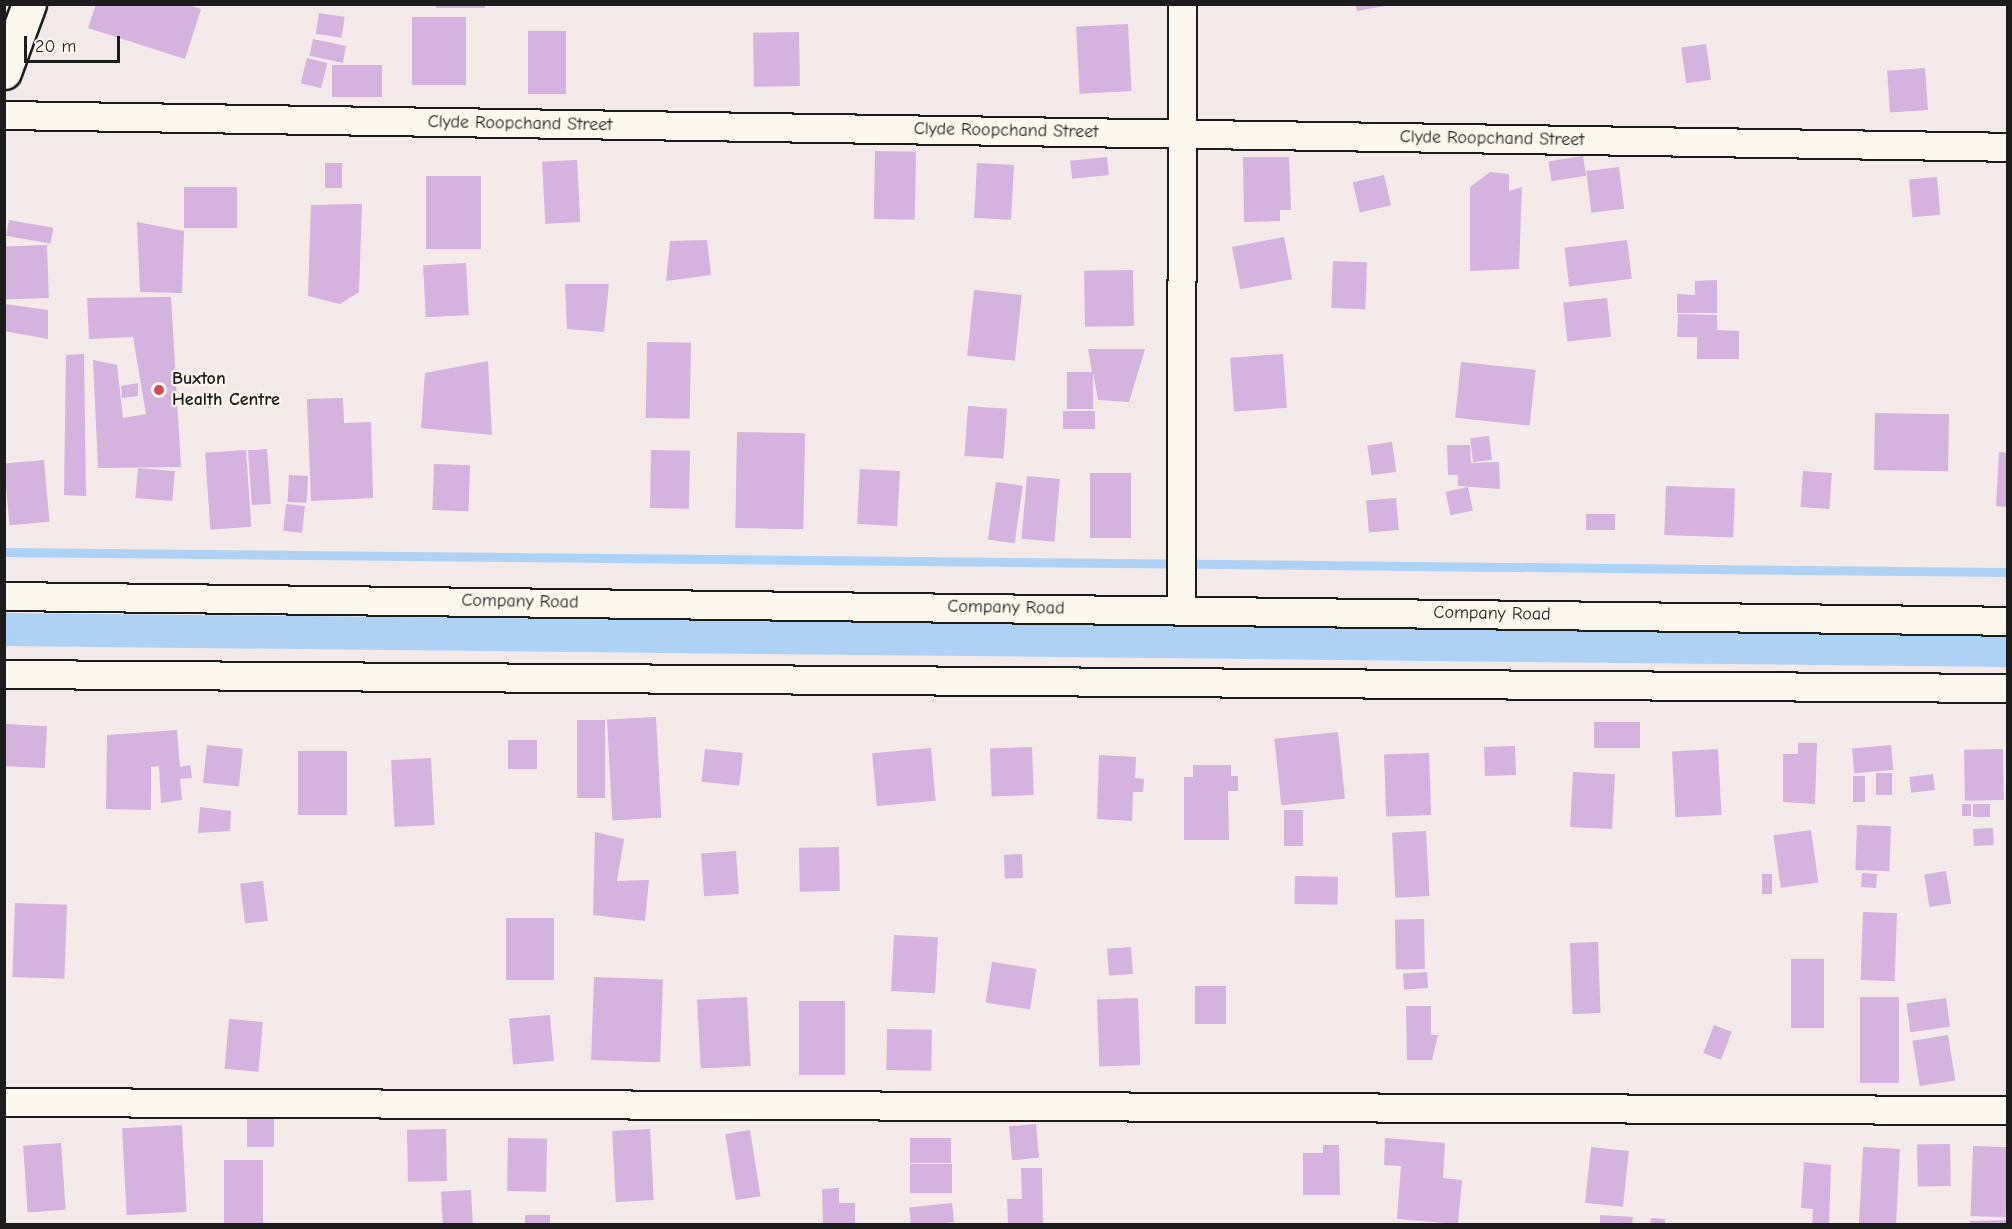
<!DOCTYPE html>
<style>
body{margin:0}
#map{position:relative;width:2012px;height:1229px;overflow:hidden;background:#f3e9e9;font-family:"Comic Neue",sans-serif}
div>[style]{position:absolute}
.stream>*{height:9px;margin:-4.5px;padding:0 4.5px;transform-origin:4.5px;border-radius:4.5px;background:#aed1f6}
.canal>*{height:33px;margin:-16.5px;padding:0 16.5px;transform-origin:16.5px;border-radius:16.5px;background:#aed1f6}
.building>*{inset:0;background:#d4b3de;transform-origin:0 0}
.roads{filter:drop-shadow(2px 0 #1c1c1c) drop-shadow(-2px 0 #1c1c1c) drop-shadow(0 2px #1c1c1c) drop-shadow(0 -2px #1c1c1c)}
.minor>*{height:27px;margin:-13.5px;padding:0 13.5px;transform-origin:13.5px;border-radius:13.5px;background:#fbf7ec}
.secondary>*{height:33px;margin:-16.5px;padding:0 16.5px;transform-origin:16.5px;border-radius:16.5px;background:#fbf7ec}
.dots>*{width:16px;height:16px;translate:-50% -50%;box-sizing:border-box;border:3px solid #fbf7ec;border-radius:50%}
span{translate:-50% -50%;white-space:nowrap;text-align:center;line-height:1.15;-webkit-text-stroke:4.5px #fbf7ec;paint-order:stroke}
.street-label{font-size:18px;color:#1c1c1c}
.poi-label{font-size:18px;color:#1c1c1c;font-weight:700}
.left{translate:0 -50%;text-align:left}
.frame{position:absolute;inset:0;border:6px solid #1c1c1c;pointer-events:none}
.scale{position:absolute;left:24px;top:36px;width:96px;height:27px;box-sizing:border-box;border:3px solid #1c1c1c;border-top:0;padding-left:8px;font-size:18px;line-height:21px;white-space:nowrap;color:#1c1c1c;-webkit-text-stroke:4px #fbf7ec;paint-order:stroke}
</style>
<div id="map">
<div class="stream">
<i style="left:4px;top:552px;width:2004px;rotate:0.57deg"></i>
</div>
<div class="canal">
<i style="left:4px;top:629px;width:2004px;rotate:0.6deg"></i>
</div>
<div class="building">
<i style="clip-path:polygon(96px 4px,185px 4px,201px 9px,185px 59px,88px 28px)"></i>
<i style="left:436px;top:4px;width:49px;height:4px"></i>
<i style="clip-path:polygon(1355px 4px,1384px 4px,1385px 6px,1357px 11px)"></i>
<i style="left:319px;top:13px;width:26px;height:21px;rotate:9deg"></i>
<i style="left:412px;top:17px;width:54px;height:68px"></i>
<i style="left:1128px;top:24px;width:67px;height:52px;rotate:87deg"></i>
<i style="left:528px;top:31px;width:38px;height:63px"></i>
<i style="left:799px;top:32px;width:54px;height:46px;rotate:89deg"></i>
<i style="left:313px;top:39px;width:34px;height:17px;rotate:12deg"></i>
<i style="left:1706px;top:44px;width:36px;height:25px;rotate:82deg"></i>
<i style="left:307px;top:58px;width:21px;height:26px;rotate:14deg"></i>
<i style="left:332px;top:65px;width:50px;height:32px"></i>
<i style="left:1925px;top:68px;width:42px;height:38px;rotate:86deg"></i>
<i style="left:875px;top:151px;width:41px;height:68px;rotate:1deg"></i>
<i style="left:1583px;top:156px;width:20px;height:35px;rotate:81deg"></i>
<i style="left:1107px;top:157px;width:18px;height:37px;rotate:84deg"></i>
<i style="clip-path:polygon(1243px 157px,1289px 157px,1291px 210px,1280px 210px,1280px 221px,1244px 222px)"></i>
<i style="left:577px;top:160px;width:62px;height:35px;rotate:87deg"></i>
<i style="left:325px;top:163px;width:17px;height:25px"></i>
<i style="left:977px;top:163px;width:37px;height:55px;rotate:3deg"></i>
<i style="left:1619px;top:167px;width:42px;height:33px;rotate:83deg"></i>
<i style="clip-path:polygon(1490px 172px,1509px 174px,1509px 191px,1522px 187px,1519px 269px,1470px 271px,1470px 187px)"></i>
<i style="left:1384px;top:175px;width:31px;height:32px;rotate:77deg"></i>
<i style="left:426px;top:176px;width:55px;height:73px"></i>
<i style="left:1937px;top:177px;width:38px;height:28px;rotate:85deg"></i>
<i style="left:184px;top:187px;width:53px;height:41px"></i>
<i style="clip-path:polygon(362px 204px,359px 292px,340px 304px,308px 296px,311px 205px)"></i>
<i style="left:9px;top:220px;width:45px;height:16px;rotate:10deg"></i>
<i style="clip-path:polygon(137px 222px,184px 231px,182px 293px,140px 292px)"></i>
<i style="left:1284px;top:237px;width:43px;height:53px;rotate:79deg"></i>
<i style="clip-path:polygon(707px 240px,711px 275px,666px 281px,670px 241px)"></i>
<i style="left:1627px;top:240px;width:39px;height:63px;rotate:83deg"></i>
<i style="left:47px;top:245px;width:53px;height:43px;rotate:88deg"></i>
<i style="left:1333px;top:261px;width:34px;height:47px;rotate:2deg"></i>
<i style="left:466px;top:263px;width:52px;height:43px;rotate:87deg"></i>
<i style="left:1133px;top:270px;width:56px;height:49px;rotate:89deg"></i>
<i style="clip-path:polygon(1717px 280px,1717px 313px,1677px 313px,1677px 294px,1695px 295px,1695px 281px)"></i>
<i style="clip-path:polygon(565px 284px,609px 284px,604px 332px,567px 329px)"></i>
<i style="left:974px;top:290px;width:48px;height:66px;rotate:6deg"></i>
<i style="clip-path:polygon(171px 297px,181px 467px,98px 468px,93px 360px,117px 365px,123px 418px,146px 414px,133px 337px,89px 339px,87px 298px)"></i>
<i style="left:1607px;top:298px;width:39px;height:44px;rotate:84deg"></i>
<i style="clip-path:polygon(4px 304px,48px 310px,48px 339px,4px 331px)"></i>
<i style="clip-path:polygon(1678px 314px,1717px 315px,1717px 330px,1739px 331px,1739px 359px,1697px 359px,1697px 337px,1677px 337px)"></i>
<i style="left:647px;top:342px;width:44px;height:76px;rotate:1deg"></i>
<i style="clip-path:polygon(1088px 349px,1145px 349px,1129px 402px,1098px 400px,1093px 372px,1093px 409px,1067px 409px,1067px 372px,1092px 372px)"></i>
<i style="clip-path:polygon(84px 354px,86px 496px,64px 495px,66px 355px)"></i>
<i style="left:1283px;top:354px;width:54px;height:53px;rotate:86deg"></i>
<i style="clip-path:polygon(488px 361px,492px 435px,421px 428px,425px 373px)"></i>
<i style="left:1461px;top:362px;width:75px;height:56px;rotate:6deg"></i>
<i style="clip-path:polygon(138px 383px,138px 396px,122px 398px,121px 386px)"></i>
<i style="clip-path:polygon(343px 398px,344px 423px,371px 422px,373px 498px,311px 501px,307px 399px)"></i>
<i style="left:968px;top:406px;width:39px;height:50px;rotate:4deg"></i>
<i style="left:1063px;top:411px;width:32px;height:18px"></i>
<i style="left:1875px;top:413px;width:74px;height:57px;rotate:1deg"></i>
<i style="left:737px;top:432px;width:68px;height:96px;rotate:1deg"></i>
<i style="left:1489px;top:436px;width:24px;height:19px;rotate:83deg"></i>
<i style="left:1392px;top:442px;width:30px;height:25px;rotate:82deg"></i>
<i style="clip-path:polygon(1447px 445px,1470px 445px,1471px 463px,1499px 462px,1500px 489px,1458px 486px,1458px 475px,1448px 475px)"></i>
<i style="left:267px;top:449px;width:55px;height:19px;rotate:86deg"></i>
<i style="left:246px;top:450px;width:77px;height:41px;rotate:86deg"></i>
<i style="left:651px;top:450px;width:39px;height:58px;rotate:1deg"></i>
<i style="clip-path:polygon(1999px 452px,2008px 453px,2008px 507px,1996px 506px)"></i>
<i style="left:44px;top:460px;width:62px;height:40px;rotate:85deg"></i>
<i style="left:434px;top:464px;width:36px;height:46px;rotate:2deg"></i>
<i style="left:138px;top:468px;width:37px;height:30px;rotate:5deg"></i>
<i style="left:860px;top:469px;width:40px;height:55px;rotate:3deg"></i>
<i style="left:1803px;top:471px;width:29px;height:36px;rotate:4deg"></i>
<i style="left:1090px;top:473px;width:41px;height:65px"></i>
<i style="left:289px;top:475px;width:19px;height:27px;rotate:3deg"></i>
<i style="left:1027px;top:476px;width:33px;height:63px;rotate:5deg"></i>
<i style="left:996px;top:482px;width:27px;height:58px;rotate:8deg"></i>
<i style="left:1666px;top:486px;width:69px;height:49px;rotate:2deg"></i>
<i style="left:1468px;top:487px;width:24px;height:23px;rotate:78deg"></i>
<i style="left:1396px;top:498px;width:32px;height:30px;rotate:85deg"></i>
<i style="left:286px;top:504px;width:19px;height:27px;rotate:6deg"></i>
<i style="left:1586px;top:514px;width:29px;height:16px"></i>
<i style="left:656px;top:717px;width:101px;height:49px;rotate:87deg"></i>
<i style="left:577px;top:720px;width:28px;height:78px"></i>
<i style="left:1594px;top:722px;width:46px;height:26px"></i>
<i style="left:6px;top:724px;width:41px;height:42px;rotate:3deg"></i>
<i style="clip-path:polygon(177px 730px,180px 767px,190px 765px,192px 778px,180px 779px,182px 800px,161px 803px,159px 766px,151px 767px,151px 810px,106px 809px,107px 735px)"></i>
<i style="left:1338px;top:732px;width:67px;height:64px;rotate:84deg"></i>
<i style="left:537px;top:740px;width:29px;height:29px;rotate:90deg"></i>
<i style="clip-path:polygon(1798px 743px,1817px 743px,1815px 804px,1783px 802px,1783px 754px,1798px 754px)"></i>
<i style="left:207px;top:745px;width:36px;height:38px;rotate:6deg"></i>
<i style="left:1891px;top:745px;width:25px;height:39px;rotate:85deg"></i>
<i style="left:1515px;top:746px;width:29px;height:31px;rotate:88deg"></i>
<i style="left:1032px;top:747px;width:48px;height:42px;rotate:88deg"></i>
<i style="left:931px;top:748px;width:53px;height:59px;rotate:85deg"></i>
<i style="left:705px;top:749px;width:38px;height:33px;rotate:6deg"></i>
<i style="left:1718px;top:749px;width:66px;height:46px;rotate:87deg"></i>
<i style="left:2003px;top:749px;width:51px;height:39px;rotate:89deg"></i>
<i style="left:298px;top:751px;width:49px;height:64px"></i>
<i style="left:1429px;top:753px;width:62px;height:45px;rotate:88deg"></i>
<i style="clip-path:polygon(1099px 755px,1136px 757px,1135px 778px,1144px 779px,1143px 792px,1133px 792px,1132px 821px,1097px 819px)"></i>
<i style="left:431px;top:758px;width:67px;height:40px;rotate:87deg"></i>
<i style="clip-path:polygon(1193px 765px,1231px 765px,1231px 776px,1238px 776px,1238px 791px,1228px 791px,1229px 840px,1184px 840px,1184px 777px,1193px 777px)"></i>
<i style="left:1573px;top:772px;width:42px;height:55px;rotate:3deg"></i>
<i style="left:1876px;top:773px;width:16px;height:22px"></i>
<i style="left:1933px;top:774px;width:16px;height:24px;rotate:83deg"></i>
<i style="left:1853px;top:776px;width:12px;height:26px"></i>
<i style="left:1962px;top:804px;width:9px;height:12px"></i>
<i style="left:1990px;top:804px;width:13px;height:17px;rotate:90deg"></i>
<i style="clip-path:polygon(200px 807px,231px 811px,230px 831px,198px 833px)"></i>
<i style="left:1284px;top:810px;width:19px;height:36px"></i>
<i style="left:1857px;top:825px;width:34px;height:45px;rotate:2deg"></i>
<i style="left:1993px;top:828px;width:17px;height:20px;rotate:87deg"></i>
<i style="left:1811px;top:830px;width:53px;height:38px;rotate:82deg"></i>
<i style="left:1426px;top:831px;width:65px;height:34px;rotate:87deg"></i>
<i style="clip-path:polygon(595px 832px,624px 839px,617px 881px,649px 880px,645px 921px,593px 915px)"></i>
<i style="left:839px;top:847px;width:44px;height:40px;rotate:89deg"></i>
<i style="left:736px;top:851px;width:43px;height:35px;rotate:86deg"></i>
<i style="left:1022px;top:854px;width:24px;height:18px;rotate:88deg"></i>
<i style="left:1946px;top:871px;width:33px;height:22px;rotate:81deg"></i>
<i style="left:1862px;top:873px;width:15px;height:14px;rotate:4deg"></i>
<i style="left:1762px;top:874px;width:10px;height:20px"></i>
<i style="left:1295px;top:876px;width:43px;height:28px;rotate:1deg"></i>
<i style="left:263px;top:881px;width:40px;height:23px;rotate:83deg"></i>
<i style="left:15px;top:903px;width:52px;height:74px;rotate:2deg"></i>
<i style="left:1863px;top:912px;width:34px;height:68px;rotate:2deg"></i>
<i style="left:506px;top:918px;width:48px;height:62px"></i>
<i style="left:1424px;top:919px;width:50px;height:29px;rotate:89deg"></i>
<i style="left:894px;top:935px;width:44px;height:56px;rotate:3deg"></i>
<i style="left:1598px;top:942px;width:71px;height:28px;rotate:88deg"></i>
<i style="left:1131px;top:947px;width:27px;height:24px;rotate:86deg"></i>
<i style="left:1791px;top:959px;width:33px;height:69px"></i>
<i style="left:992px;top:962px;width:45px;height:41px;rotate:9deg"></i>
<i style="left:1427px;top:972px;width:16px;height:24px;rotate:86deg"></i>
<i style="left:594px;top:977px;width:69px;height:83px;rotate:2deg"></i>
<i style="left:1195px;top:986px;width:31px;height:38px"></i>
<i style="left:747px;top:997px;width:69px;height:50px;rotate:87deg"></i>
<i style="left:1860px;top:997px;width:39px;height:86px"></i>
<i style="left:1138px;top:998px;width:67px;height:41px;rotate:88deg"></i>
<i style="left:1946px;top:998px;width:29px;height:40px;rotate:82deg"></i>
<i style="left:799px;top:1001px;width:46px;height:74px"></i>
<i style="clip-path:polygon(1406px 1006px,1431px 1006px,1431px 1035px,1438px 1035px,1432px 1060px,1407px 1060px)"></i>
<i style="left:550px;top:1015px;width:46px;height:41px;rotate:85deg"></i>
<i style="left:229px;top:1019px;width:34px;height:50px;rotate:5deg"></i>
<i style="left:1714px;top:1025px;width:19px;height:30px;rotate:21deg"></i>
<i style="left:887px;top:1029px;width:45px;height:41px;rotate:1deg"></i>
<i style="left:1948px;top:1035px;width:46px;height:36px;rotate:81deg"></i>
<i style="left:247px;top:1117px;width:27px;height:30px"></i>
<i style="left:1036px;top:1124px;width:34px;height:27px;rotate:85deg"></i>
<i style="left:182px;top:1125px;width:87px;height:60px;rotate:87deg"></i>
<i style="left:446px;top:1129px;width:52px;height:39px;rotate:89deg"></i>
<i style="left:650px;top:1129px;width:71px;height:38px;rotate:87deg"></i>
<i style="left:750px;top:1130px;width:67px;height:25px;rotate:81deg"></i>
<i style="left:508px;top:1138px;width:39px;height:53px;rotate:1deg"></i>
<i style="left:951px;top:1138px;width:25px;height:41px;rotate:90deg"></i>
<i style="clip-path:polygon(1385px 1138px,1445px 1143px,1443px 1178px,1462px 1180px,1458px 1224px,1397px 1219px,1401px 1166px,1384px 1165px)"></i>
<i style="left:61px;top:1143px;width:67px;height:38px;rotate:86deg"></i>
<i style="left:1950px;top:1144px;width:42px;height:33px;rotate:89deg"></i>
<i style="clip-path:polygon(1323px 1145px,1339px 1145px,1340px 1195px,1303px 1195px,1303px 1153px,1323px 1153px)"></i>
<i style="left:1973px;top:1146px;width:35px;height:70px;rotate:2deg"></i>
<i style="left:1591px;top:1147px;width:38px;height:56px;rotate:6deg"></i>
<i style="left:1863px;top:1147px;width:37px;height:77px;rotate:3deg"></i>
<i style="left:224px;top:1160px;width:39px;height:64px"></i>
<i style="clip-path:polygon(1804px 1162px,1831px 1165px,1829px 1224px,1812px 1224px,1813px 1209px,1801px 1208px)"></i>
<i style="left:952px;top:1164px;width:29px;height:42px;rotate:90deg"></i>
<i style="clip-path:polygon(1021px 1168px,1042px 1168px,1043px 1224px,1008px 1224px,1007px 1199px,1022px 1199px)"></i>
<i style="clip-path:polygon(839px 1188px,839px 1203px,855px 1203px,855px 1224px,823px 1224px,822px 1189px)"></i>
<i style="left:471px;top:1190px;width:34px;height:30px;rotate:87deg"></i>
<i style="left:952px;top:1203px;width:19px;height:43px;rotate:84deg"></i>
<i style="left:525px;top:1215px;width:25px;height:9px"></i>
<i style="clip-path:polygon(1600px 1215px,1633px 1217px,1632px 1224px,1600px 1224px)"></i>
<i style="clip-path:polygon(1651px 1218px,1665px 1219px,1665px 1224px,1650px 1224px)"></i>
<i style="clip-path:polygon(2008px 1220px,2008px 1224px,1970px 1224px,1970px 1221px)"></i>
</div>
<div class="roads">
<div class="minor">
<i style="left:4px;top:115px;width:2004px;rotate:0.91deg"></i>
<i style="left:4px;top:596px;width:2004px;rotate:0.71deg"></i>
<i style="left:1181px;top:610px;width:606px;rotate:-89.91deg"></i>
<i style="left:4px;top:674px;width:2004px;rotate:0.4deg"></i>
<i style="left:4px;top:1102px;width:2004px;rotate:0.23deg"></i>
</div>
<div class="secondary">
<i style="left:4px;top:72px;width:72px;rotate:-69.8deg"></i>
</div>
</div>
<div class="dots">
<i style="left:159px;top:390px;background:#d1495b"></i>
</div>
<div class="street-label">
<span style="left:520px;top:124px;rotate:1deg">Clyde Roopchand Street</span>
<span style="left:1006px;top:131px;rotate:1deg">Clyde Roopchand Street</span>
<span style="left:1492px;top:139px;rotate:1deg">Clyde Roopchand Street</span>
<span style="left:520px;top:602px;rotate:1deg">Company Road</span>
<span style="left:1006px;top:608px;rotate:1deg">Company Road</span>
<span style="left:1492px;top:614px;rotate:1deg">Company Road</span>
</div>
<div class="poi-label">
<span class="left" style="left:172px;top:390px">Buxton<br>Health Centre</span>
</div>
<div class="frame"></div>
<div class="scale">20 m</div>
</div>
